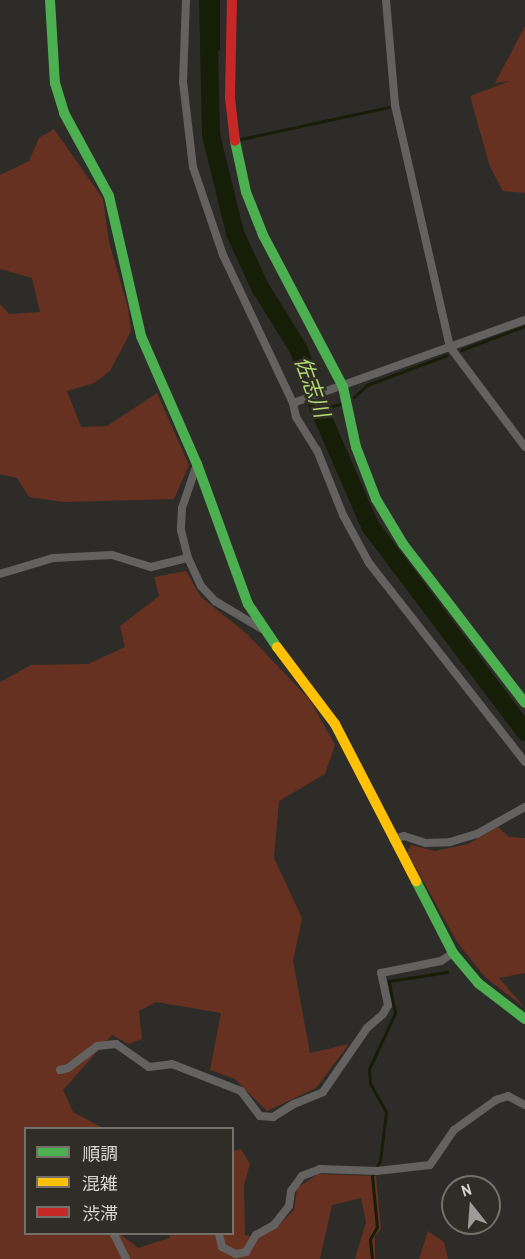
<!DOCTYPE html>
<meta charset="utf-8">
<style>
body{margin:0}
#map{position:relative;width:525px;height:1259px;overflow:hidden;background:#2e2c29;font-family:"Archivo Narrow","Noto Sans JP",sans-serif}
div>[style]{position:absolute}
.green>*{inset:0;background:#663120}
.water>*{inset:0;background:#161e08}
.stream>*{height:3px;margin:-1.5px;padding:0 1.5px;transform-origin:1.5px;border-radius:1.5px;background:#161e08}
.river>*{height:18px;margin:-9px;padding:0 9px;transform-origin:9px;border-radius:9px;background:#161e08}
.street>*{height:8px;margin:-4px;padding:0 4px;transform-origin:4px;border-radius:4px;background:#646260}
.fast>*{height:10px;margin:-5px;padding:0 5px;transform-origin:5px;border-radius:5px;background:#4caf50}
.slow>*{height:10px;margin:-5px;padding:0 5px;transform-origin:5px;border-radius:5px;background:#ffc107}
.jam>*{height:10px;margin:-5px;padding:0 5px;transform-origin:5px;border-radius:5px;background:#c62828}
span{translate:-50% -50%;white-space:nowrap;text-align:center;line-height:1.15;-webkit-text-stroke:5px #302d27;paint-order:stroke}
.water-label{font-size:21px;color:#b1da71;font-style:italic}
.legend{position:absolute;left:24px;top:1127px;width:210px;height:108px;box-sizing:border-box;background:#302d27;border:2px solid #74716c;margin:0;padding:8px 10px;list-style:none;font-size:18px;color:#d9d7d3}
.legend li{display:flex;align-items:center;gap:12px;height:30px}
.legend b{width:30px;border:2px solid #74716c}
.north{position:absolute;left:441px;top:1175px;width:60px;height:60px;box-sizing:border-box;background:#302d27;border:2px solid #74716c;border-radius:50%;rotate:343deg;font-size:16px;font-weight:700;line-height:24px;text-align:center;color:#d9d7d3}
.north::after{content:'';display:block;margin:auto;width:21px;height:27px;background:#9d9b98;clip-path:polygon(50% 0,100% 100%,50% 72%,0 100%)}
</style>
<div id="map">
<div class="green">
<i style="clip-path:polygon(525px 26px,525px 193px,503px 191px,490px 167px,470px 96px,510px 81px,495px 83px)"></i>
<i style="clip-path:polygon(54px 129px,103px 199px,109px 242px,128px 308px,131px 331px,110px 371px,94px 383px,67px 391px,81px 427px,107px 426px,157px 393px,189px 465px,174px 499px,64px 502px,29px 497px,17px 478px,0 474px,0 304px,9px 314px,40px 312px,32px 278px,0 269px,0 175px,29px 161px,39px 138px)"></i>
<i style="clip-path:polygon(186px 571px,201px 597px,247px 634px,310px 700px,335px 745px,325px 774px,279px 801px,274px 858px,302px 918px,293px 961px,310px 1053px,349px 1044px,316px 1088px,267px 1111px,235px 1079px,210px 1070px,221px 1013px,156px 1002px,139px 1011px,142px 1039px,128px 1044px,112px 1035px,63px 1090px,73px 1112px,103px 1128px,26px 1128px,26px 1234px,120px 1234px,138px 1248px,169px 1238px,171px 1234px,232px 1234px,233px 1151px,241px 1149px,250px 1164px,244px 1185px,245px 1235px,257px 1238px,276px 1228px,294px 1210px,297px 1188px,318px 1174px,376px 1176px,381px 1229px,375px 1236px,375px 1259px,355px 1259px,366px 1222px,361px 1198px,332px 1205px,320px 1259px,0 1259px,0 682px,31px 665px,88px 664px,125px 647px,120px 626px,159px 596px,154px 577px)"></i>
<i style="clip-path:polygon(498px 827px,509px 837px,525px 838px,525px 973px,499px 978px,525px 1008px,485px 977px,457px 942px,407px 852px,411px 845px,435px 851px,468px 844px)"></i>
<i style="clip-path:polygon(428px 1231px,444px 1242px,448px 1259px,419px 1259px)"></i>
</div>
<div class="water">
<i style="clip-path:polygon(201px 0,220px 0,220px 51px,202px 46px)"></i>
</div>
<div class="stream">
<i style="left:241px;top:139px;width:151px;rotate:-12.2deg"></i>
<i style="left:461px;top:350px;width:68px;rotate:-20.6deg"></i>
<i style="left:354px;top:397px;width:18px;rotate:-43deg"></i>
<i style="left:367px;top:385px;width:85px;rotate:-20.6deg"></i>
<i style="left:319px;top:409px;width:22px;rotate:-13deg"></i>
<i style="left:372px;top:1259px;width:20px;rotate:-96deg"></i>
<i style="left:370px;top:1239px;width:14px;rotate:-60deg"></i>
<i style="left:377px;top:1227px;width:51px;rotate:-95.6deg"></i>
<i style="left:372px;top:1176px;width:17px;rotate:-62deg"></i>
<i style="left:380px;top:1161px;width:49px;rotate:-83deg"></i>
<i style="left:386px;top:1112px;width:33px;rotate:-119deg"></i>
<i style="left:370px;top:1083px;width:14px;rotate:-94deg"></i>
<i style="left:369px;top:1069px;width:62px;rotate:-65.1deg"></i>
<i style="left:395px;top:1013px;width:33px;rotate:-101deg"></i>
<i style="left:389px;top:981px;width:59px;rotate:-8.8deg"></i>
</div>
<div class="river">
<i style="left:208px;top:0;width:135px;rotate:88.7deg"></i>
<i style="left:211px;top:135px;width:101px;rotate:76.2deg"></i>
<i style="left:235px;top:233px;width:60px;rotate:65.2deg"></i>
<i style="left:260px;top:287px;width:74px;rotate:58.2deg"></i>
<i style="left:299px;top:350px;width:62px;rotate:71.3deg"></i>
<i style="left:319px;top:409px;width:128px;rotate:66.4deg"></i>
<i style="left:370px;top:526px;width:258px;rotate:53deg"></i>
</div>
<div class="street">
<i style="left:186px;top:0;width:82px;rotate:92.1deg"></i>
<i style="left:183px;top:82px;width:86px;rotate:83.3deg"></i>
<i style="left:193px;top:167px;width:93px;rotate:71.2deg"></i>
<i style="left:223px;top:255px;width:164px;rotate:64.7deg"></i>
<i style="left:293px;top:403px;width:246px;rotate:-19.7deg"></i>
<i style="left:386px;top:0;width:105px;rotate:85.1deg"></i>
<i style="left:395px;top:105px;width:248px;rotate:77.2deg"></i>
<i style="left:450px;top:347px;width:125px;rotate:53.1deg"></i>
<i style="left:293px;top:403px;width:14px;rotate:78deg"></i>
<i style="left:296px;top:417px;width:39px;rotate:58deg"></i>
<i style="left:317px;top:450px;width:70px;rotate:68.2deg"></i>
<i style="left:343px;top:515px;width:55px;rotate:61.6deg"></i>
<i style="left:369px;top:563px;width:253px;rotate:51.9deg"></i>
<i style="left:197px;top:464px;width:46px;rotate:108.8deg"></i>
<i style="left:182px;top:508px;width:22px;rotate:93deg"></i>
<i style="left:181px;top:530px;width:29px;rotate:76deg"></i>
<i style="left:188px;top:558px;width:31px;rotate:65deg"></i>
<i style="left:201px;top:586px;width:21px;rotate:47deg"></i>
<i style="left:215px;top:601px;width:55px;rotate:30.8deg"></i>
<i style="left:0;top:574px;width:55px;rotate:-16.8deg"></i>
<i style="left:53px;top:558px;width:59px;rotate:-2.9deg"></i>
<i style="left:112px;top:555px;width:41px;rotate:17.1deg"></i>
<i style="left:151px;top:567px;width:38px;rotate:-14deg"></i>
<i style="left:393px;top:839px;width:11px;rotate:-15deg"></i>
<i style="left:404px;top:836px;width:23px;rotate:18deg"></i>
<i style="left:426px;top:843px;width:24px;rotate:-2deg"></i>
<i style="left:450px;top:842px;width:28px;rotate:-17deg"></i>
<i style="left:477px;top:834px;width:55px;rotate:-29.4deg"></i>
<i style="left:60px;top:1070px;width:8px;rotate:-14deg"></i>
<i style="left:68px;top:1068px;width:36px;rotate:-37deg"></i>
<i style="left:97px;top:1046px;width:19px;rotate:-6deg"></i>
<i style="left:116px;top:1044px;width:40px;rotate:34.9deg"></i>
<i style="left:149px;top:1067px;width:23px;rotate:-7deg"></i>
<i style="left:172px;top:1064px;width:74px;rotate:21.4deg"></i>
<i style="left:241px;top:1091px;width:31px;rotate:53deg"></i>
<i style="left:260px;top:1116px;width:13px;rotate:4deg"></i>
<i style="left:273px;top:1117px;width:25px;rotate:-32deg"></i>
<i style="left:294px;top:1104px;width:31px;rotate:-22deg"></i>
<i style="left:323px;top:1092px;width:78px;rotate:-55.5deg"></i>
<i style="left:367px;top:1028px;width:21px;rotate:-41deg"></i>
<i style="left:383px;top:1014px;width:10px;rotate:-61deg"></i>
<i style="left:388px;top:1005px;width:33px;rotate:-102deg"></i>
<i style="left:381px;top:973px;width:61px;rotate:-11.3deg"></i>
<i style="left:441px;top:961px;width:14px;rotate:-34deg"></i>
<i style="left:114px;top:1234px;width:28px;rotate:64deg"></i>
<i style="left:219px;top:1234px;width:13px;rotate:77deg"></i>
<i style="left:222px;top:1247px;width:16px;rotate:27deg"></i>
<i style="left:236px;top:1254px;width:10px;rotate:-11deg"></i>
<i style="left:246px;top:1252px;width:20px;rotate:-60deg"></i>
<i style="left:256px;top:1235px;width:21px;rotate:-29deg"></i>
<i style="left:274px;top:1225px;width:24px;rotate:-52deg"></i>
<i style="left:289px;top:1206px;width:15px;rotate:-82deg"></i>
<i style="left:291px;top:1191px;width:19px;rotate:-54deg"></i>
<i style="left:302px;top:1176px;width:19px;rotate:-21deg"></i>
<i style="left:320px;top:1169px;width:57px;rotate:2deg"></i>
<i style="left:377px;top:1171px;width:53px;rotate:-6.5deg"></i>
<i style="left:430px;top:1165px;width:42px;rotate:-55.6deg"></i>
<i style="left:454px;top:1130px;width:52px;rotate:-35.5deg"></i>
<i style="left:496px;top:1100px;width:13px;rotate:-18deg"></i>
<i style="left:508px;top:1096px;width:19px;rotate:28deg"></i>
</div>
<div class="fast">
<i style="left:50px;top:0;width:83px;rotate:86.6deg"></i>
<i style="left:55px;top:83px;width:31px;rotate:73deg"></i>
<i style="left:64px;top:113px;width:94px;rotate:61.5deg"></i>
<i style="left:109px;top:196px;width:144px;rotate:77.1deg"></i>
<i style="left:141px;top:336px;width:140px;rotate:66.4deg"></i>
<i style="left:197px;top:464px;width:149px;rotate:70deg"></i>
<i style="left:248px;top:604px;width:52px;rotate:56deg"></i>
<i style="left:235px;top:141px;width:52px;rotate:77.8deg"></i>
<i style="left:246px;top:192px;width:46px;rotate:68.4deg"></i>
<i style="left:263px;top:235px;width:172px;rotate:62.2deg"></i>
<i style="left:343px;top:387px;width:61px;rotate:77.8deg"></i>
<i style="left:356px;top:447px;width:56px;rotate:69deg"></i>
<i style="left:376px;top:499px;width:52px;rotate:59deg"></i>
<i style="left:403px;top:544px;width:200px;rotate:52.5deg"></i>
<i style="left:416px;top:881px;width:81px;rotate:62.8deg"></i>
<i style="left:453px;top:953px;width:39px;rotate:50deg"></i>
<i style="left:478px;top:983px;width:59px;rotate:37.5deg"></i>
</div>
<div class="slow">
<i style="left:277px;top:647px;width:96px;rotate:53deg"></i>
<i style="left:335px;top:724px;width:177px;rotate:62.7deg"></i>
</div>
<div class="jam">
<i style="left:232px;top:0;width:98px;rotate:91.2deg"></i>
<i style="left:230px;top:98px;width:43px;rotate:83.4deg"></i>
</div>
<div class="water-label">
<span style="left:312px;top:387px;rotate:70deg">佐志川</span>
</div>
<ul class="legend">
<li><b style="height:8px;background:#4caf50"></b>順調</li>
<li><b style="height:8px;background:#ffc107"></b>混雑</li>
<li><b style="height:8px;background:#c62828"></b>渋滞</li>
</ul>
<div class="north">N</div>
</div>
